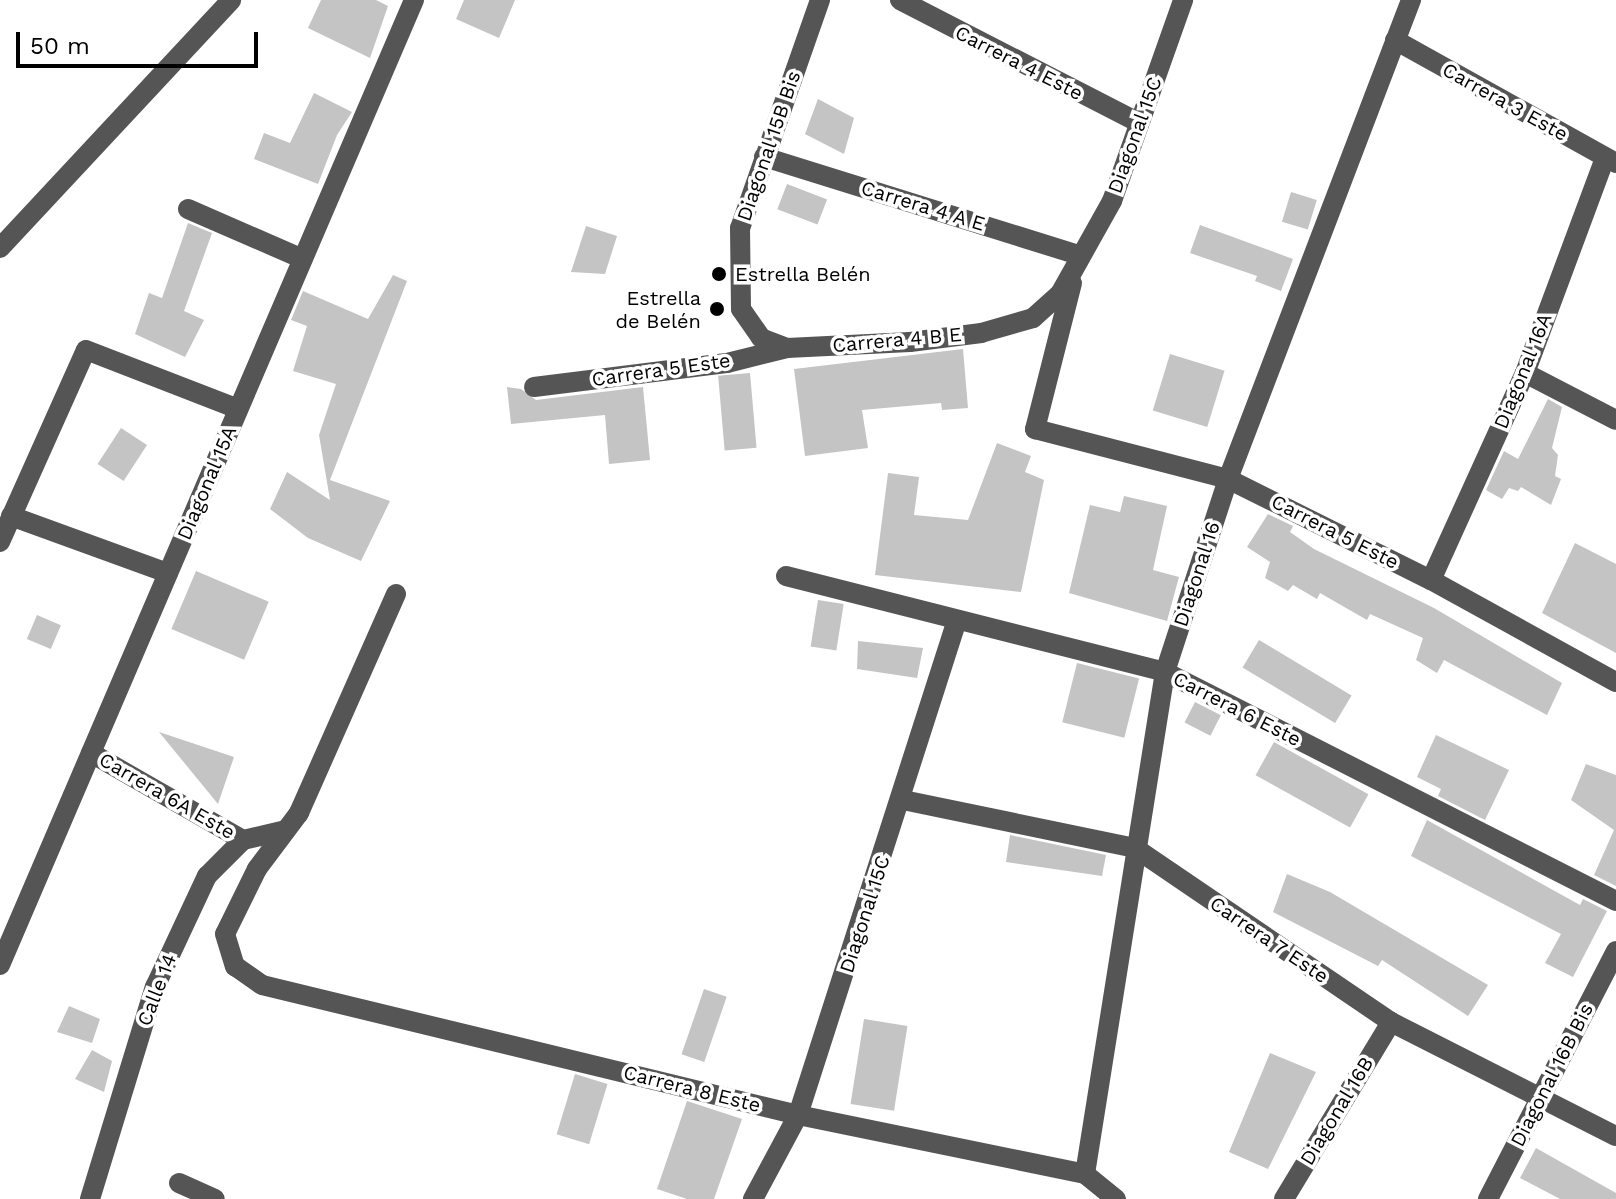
<!DOCTYPE html>
<meta charset="utf-8">
<style>
body{margin:0}
#map{position:relative;width:1616px;height:1199px;overflow:hidden;background:#fff;font-family:"Work Sans",sans-serif}
div>[style]{position:absolute}
.building>*{inset:0;background:#c4c4c4;transform-origin:0 0}
.minor>*{height:20px;margin:-10px;padding:0 10px;transform-origin:10px;border-radius:10px;background:#555}
.dots>*{width:22px;height:22px;translate:-50% -50%;box-sizing:border-box;border:4px solid #fff;border-radius:50%}
span{translate:-50% -50%;white-space:nowrap;text-align:center;line-height:1.15;-webkit-text-stroke:7px #fff;paint-order:stroke}
.street-label{font-size:20px;color:#000}
.poi-label{font-size:20px;color:#000}
.left{translate:0 -50%;text-align:left}
.right{translate:-100% -50%;text-align:right}
.scale{position:absolute;left:16px;top:32px;width:242px;height:36px;box-sizing:border-box;border:4px solid #000;border-top:0;padding-left:10px;font-size:24px;line-height:28px;white-space:nowrap;color:#000;-webkit-text-stroke:6px #fff;paint-order:stroke}
</style>
<div id="map">
<div class="building">
<i style="clip-path:polygon(321px 0,376px 0,388px 6px,370px 58px,308px 28px)"></i>
<i style="clip-path:polygon(464px 0,515px 0,499px 38px,456px 19px)"></i>
<i style="clip-path:polygon(314px 93px,352px 112px,337px 135px,318px 184px,254px 159px,264px 133px,290px 143px)"></i>
<i style="clip-path:polygon(818px 99px,854px 118px,844px 154px,805px 134px)"></i>
<i style="left:787px;top:184px;width:43px;height:27px;rotate:21deg"></i>
<i style="left:1291px;top:192px;width:27px;height:31px;rotate:17deg"></i>
<i style="clip-path:polygon(188px 223px,212px 233px,184px 311px,204px 320px,185px 357px,135px 334px,149px 293px,162px 298px)"></i>
<i style="clip-path:polygon(1200px 225px,1293px 259px,1281px 291px,1255px 281px,1257px 276px,1190px 253px)"></i>
<i style="clip-path:polygon(586px 226px,617px 236px,605px 274px,571px 272px)"></i>
<i style="clip-path:polygon(393px 275px,407px 281px,330px 480px,390px 501px,361px 561px,308px 538px,270px 509px,287px 472px,330px 500px,319px 435px,336px 384px,293px 371px,307px 326px,291px 320px,303px 291px,368px 319px)"></i>
<i style="clip-path:polygon(963px 349px,968px 408px,942px 410px,941px 403px,862px 410px,868px 448px,805px 456px,794px 369px)"></i>
<i style="left:1170px;top:354px;width:57px;height:59px;rotate:17deg"></i>
<i style="left:750px;top:373px;width:75px;height:32px;rotate:85deg"></i>
<i style="clip-path:polygon(507px 387px,521px 389px,536px 400px,643px 387px,650px 460px,609px 464px,605px 415px,511px 424px)"></i>
<i style="clip-path:polygon(1548px 399px,1562px 407px,1552px 448px,1558px 455px,1555px 476px,1561px 479px,1551px 505px,1521px 487px,1518px 491px,1509px 488px,1502px 499px,1486px 490px,1504px 451px,1518px 459px)"></i>
<i style="left:121px;top:428px;width:31px;height:43px;rotate:33deg"></i>
<i style="clip-path:polygon(997px 443px,1031px 456px,1025px 472px,1044px 480px,1021px 592px,875px 575px,888px 473px,919px 477px,914px 515px,968px 520px)"></i>
<i style="clip-path:polygon(1124px 496px,1167px 506px,1153px 570px,1179px 577px,1167px 621px,1069px 593px,1090px 505px,1120px 512px)"></i>
<i style="clip-path:polygon(1268px 514px,1293px 526px,1290px 532px,1314px 549px,1434px 608px,1562px 683px,1547px 715px,1444px 660px,1437px 673px,1416px 660px,1423px 638px,1370px 614px,1367px 620px,1320px 593px,1317px 599px,1293px 585px,1288px 591px,1265px 578px,1270px 562px,1247px 547px)"></i>
<i style="clip-path:polygon(1575px 543px,1616px 564px,1616px 653px,1542px 613px)"></i>
<i style="left:196px;top:571px;width:79px;height:63px;rotate:23deg"></i>
<i style="left:818px;top:600px;width:26px;height:47px;rotate:9deg"></i>
<i style="left:37px;top:615px;width:26px;height:26px;rotate:23deg"></i>
<i style="left:1259px;top:640px;width:108px;height:32px;rotate:31deg"></i>
<i style="clip-path:polygon(858px 641px,923px 648px,917px 678px,857px 669px)"></i>
<i style="left:1077px;top:663px;width:64px;height:61px;rotate:14deg"></i>
<i style="left:1195px;top:702px;width:29px;height:23px;rotate:27deg"></i>
<i style="clip-path:polygon(159px 732px,234px 757px,218px 804px)"></i>
<i style="clip-path:polygon(1436px 735px,1509px 770px,1485px 820px,1438px 796px,1441px 789px,1417px 777px)"></i>
<i style="left:1274px;top:742px;width:108px;height:38px;rotate:29deg"></i>
<i style="clip-path:polygon(1586px 764px,1616px 775px,1616px 886px,1594px 875px,1614px 830px,1571px 800px)"></i>
<i style="clip-path:polygon(1427px 820px,1580px 905px,1583px 899px,1607px 911px,1573px 977px,1545px 963px,1561px 934px,1411px 856px)"></i>
<i style="clip-path:polygon(1010px 835px,1106px 855px,1102px 876px,1006px 862px)"></i>
<i style="clip-path:polygon(1287px 874px,1330px 892px,1488px 985px,1468px 1016px,1382px 960px,1378px 966px,1273px 912px)"></i>
<i style="left:704px;top:989px;width:24px;height:69px;rotate:19deg"></i>
<i style="clip-path:polygon(69px 1006px,100px 1019px,92px 1043px,57px 1032px)"></i>
<i style="left:864px;top:1019px;width:44px;height:86px;rotate:9deg"></i>
<i style="clip-path:polygon(92px 1050px,112px 1061px,104px 1092px,75px 1079px)"></i>
<i style="clip-path:polygon(1270px 1053px,1316px 1072px,1268px 1169px,1229px 1152px)"></i>
<i style="left:575px;top:1074px;width:34px;height:63px;rotate:17deg"></i>
<i style="clip-path:polygon(687px 1101px,742px 1119px,714px 1199px,687px 1199px,657px 1189px)"></i>
<i style="clip-path:polygon(1536px 1148px,1616px 1193px,1616px 1199px,1560px 1199px,1520px 1178px)"></i>
</div>
<div class="minor">
<i style="left:820px;top:0;width:242px;rotate:109.3deg"></i>
<i style="left:740px;top:228px;width:81px;rotate:89.3deg"></i>
<i style="left:741px;top:309px;width:35px;rotate:55deg"></i>
<i style="left:761px;top:338px;width:28px;rotate:21deg"></i>
<i style="left:787px;top:348px;width:123px;rotate:-2.8deg"></i>
<i style="left:910px;top:342px;width:72px;rotate:-7.2deg"></i>
<i style="left:981px;top:333px;width:54px;rotate:-16.1deg"></i>
<i style="left:1033px;top:318px;width:36px;rotate:-42deg"></i>
<i style="left:1060px;top:294px;width:107px;rotate:-60.8deg"></i>
<i style="left:1112px;top:201px;width:213px;rotate:-70.5deg"></i>
<i style="left:900px;top:0;width:269px;rotate:27.2deg"></i>
<i style="left:1395px;top:40px;width:253px;rotate:29.1deg"></i>
<i style="left:764px;top:157px;width:332px;rotate:17.3deg"></i>
<i style="left:188px;top:209px;width:125px;rotate:23.5deg"></i>
<i style="left:0;top:248px;width:339px;rotate:-47deg"></i>
<i style="left:1072px;top:283px;width:151px;rotate:104.2deg"></i>
<i style="left:1035px;top:429px;width:199px;rotate:14.5deg"></i>
<i style="left:1228px;top:479px;width:227px;rotate:26.5deg"></i>
<i style="left:1431px;top:580px;width:211px;rotate:28.9deg"></i>
<i style="left:1525px;top:373px;width:102px;rotate:27.3deg"></i>
<i style="left:534px;top:387px;width:194px;rotate:-7.1deg"></i>
<i style="left:727px;top:363px;width:62px;rotate:-14deg"></i>
<i style="left:11px;top:516px;width:167px;rotate:20deg"></i>
<i style="left:0;top:542px;width:210px;rotate:-65.9deg"></i>
<i style="left:86px;top:350px;width:163px;rotate:21.2deg"></i>
<i style="left:786px;top:576px;width:391px;rotate:14.2deg"></i>
<i style="left:1165px;top:672px;width:506px;rotate:26.92deg"></i>
<i style="left:1431px;top:580px;width:227px;rotate:-65.6deg"></i>
<i style="left:1525px;top:373px;width:229px;rotate:-69.6deg"></i>
<i style="left:396px;top:594px;width:240px;rotate:113.9deg"></i>
<i style="left:299px;top:813px;width:70px;rotate:126.9deg"></i>
<i style="left:257px;top:869px;width:72px;rotate:116.2deg"></i>
<i style="left:225px;top:934px;width:34px;rotate:73deg"></i>
<i style="left:235px;top:966px;width:33px;rotate:35deg"></i>
<i style="left:262px;top:985px;width:552px;rotate:13.63deg"></i>
<i style="left:798px;top:1115px;width:293px;rotate:11.6deg"></i>
<i style="left:1085px;top:1174px;width:40px;rotate:39deg"></i>
<i style="left:91px;top:753px;width:175px;rotate:29.8deg"></i>
<i style="left:903px;top:800px;width:237px;rotate:11.7deg"></i>
<i style="left:1135px;top:848px;width:310px;rotate:34.2deg"></i>
<i style="left:1391px;top:1022px;width:252px;rotate:26.9deg"></i>
<i style="left:0;top:965px;width:1050px;rotate:-66.78deg"></i>
<i style="left:1085px;top:1174px;width:508px;rotate:-80.95deg"></i>
<i style="left:1165px;top:672px;width:203px;rotate:-71.9deg"></i>
<i style="left:1228px;top:479px;width:513px;rotate:-69.09deg"></i>
<i style="left:179px;top:1183px;width:39px;rotate:24deg"></i>
<i style="left:90px;top:1199px;width:222px;rotate:-73deg"></i>
<i style="left:155px;top:987px;width:123px;rotate:-64.9deg"></i>
<i style="left:207px;top:876px;width:51px;rotate:-45deg"></i>
<i style="left:243px;top:840px;width:44px;rotate:-13.1deg"></i>
<i style="left:753px;top:1199px;width:95px;rotate:-61.8deg"></i>
<i style="left:798px;top:1115px;width:520px;rotate:-72.19deg"></i>
<i style="left:1284px;top:1199px;width:207px;rotate:-58.8deg"></i>
<i style="left:1488px;top:1199px;width:279px;rotate:-62.7deg"></i>
</div>
<div class="dots">
<i style="left:719px;top:274px;background:#000"></i>
<i style="left:717px;top:309px;background:#000"></i>
</div>
<div class="street-label">
<span style="left:1019px;top:63px;rotate:27deg">Carrera 4 Este</span>
<span style="left:1505px;top:102px;rotate:29deg">Carrera 3 Este</span>
<span style="left:1135px;top:135px;rotate:-70deg">Diagonal 15C</span>
<span style="left:769px;top:146px;rotate:-71deg">Diagonal 15B Bis</span>
<span style="left:923px;top:206px;rotate:17deg">Carrera 4 A E</span>
<span style="left:897px;top:340px;rotate:-5deg">Carrera 4 B E</span>
<span style="left:661px;top:370px;rotate:-8deg">Carrera 5 Este</span>
<span style="left:1523px;top:371px;rotate:-68deg">Diagonal 16A</span>
<span style="left:207px;top:483px;rotate:-67deg">Diagonal 15A</span>
<span style="left:1335px;top:532px;rotate:27deg">Carrera 5 Este</span>
<span style="left:1197px;top:574px;rotate:-72deg">Diagonal 16</span>
<span style="left:1237px;top:709px;rotate:27deg">Carrera 6 Este</span>
<span style="left:167px;top:796px;rotate:30deg">Carrera 6A Este</span>
<span style="left:865px;top:914px;rotate:-72deg">Diagonal 15C</span>
<span style="left:1269px;top:940px;rotate:34deg">Carrera 7 Este</span>
<span style="left:157px;top:990px;rotate:-69deg">Calle 14</span>
<span style="left:1552px;top:1075px;rotate:-63deg">Diagonal 16B Bis</span>
<span style="left:692px;top:1089px;rotate:14deg">Carrera 8 Este</span>
<span style="left:1337px;top:1111px;rotate:-59deg">Diagonal 16B</span>
</div>
<div class="poi-label">
<span class="left" style="left:735px;top:274px">Estrella Belén</span>
<span class="right" style="left:701px;top:310px">Estrella<br>de Belén</span>
</div>
<div class="scale">50 m</div>
</div>
